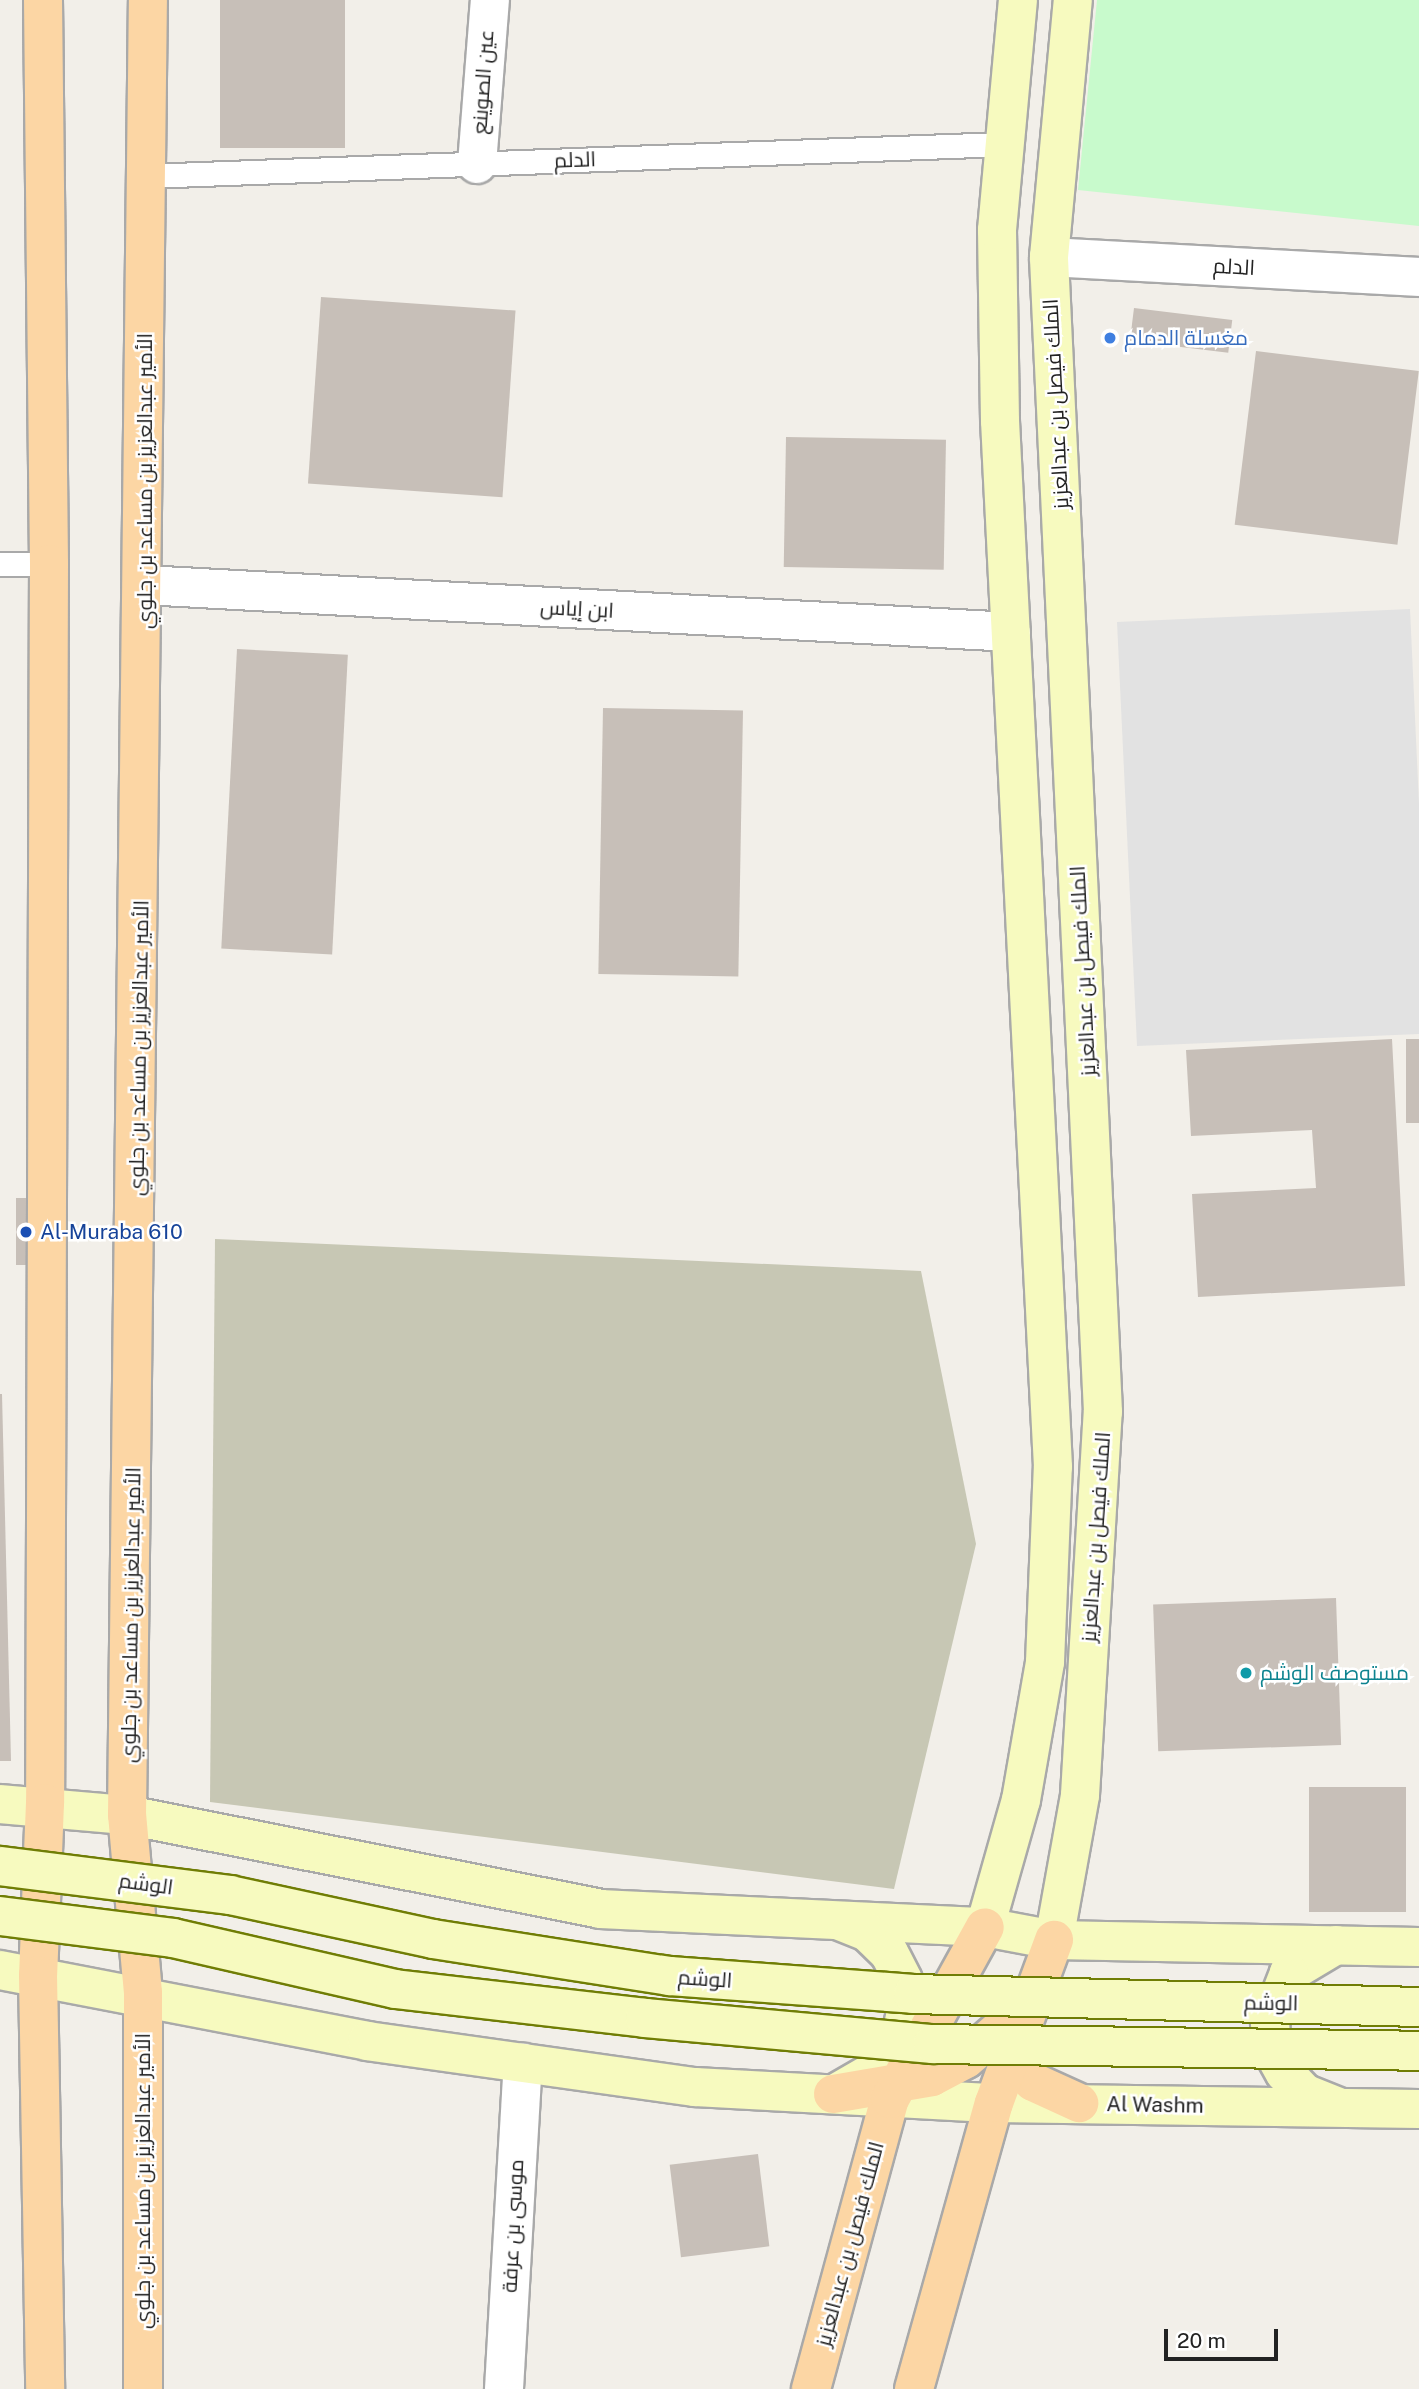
<!DOCTYPE html>
<meta charset="utf-8">
<style>
body{margin:0}
#map{position:relative;width:1419px;height:2389px;overflow:hidden;background:#f2efe9;font-family:"Public Sans",Cairo,sans-serif}
div>[style]{position:absolute}
.construction>*{inset:0;background:#c7c7b4}
.park>*{inset:0;background:#c8facc}
.parking>*{inset:0;background:#e2e2e2}
.building>*{inset:0;background:#c7bfb8;transform-origin:0 0}
.roads{filter:drop-shadow(2px 0 #a9a9a9) drop-shadow(-2px 0 #a9a9a9) drop-shadow(0 2px #a9a9a9) drop-shadow(0 -2px #a9a9a9)}
.lane>*{height:23px;margin:-11.5px;padding:0 11.5px;transform-origin:11.5px;border-radius:11.5px;background:#fff}
.street>*{height:38px;margin:-19px;padding:0 19px;transform-origin:19px;border-radius:19px;background:#fff}
.secondary>*{height:38px;margin:-19px;padding:0 19px;transform-origin:19px;border-radius:19px;background:#f7fabf}
.primary>*{height:38px;margin:-19px;padding:0 19px;transform-origin:19px;border-radius:19px;background:#fcd6a4}
.bridges{filter:drop-shadow(2px 0 #707d05) drop-shadow(-2px 0 #707d05) drop-shadow(0 2px #707d05) drop-shadow(0 -2px #707d05)}
.secondary-bridge>*{height:38px;margin:-19px;padding:0 19px;transform-origin:19px;border-radius:19px;background:#f7fabf}
.dots>*{width:19px;height:19px;translate:-50% -50%;box-sizing:border-box;border:4px solid #fff;border-radius:50%}
span{translate:-50% -50%;white-space:nowrap;text-align:center;line-height:1.15;-webkit-text-stroke:5px #fff;paint-order:stroke}
.street-label{font-size:21px;color:#222}
.shop-label{font-size:21px;color:#366cbe}
.left{translate:0 -50%;text-align:left}
.transit-label{font-size:21px;color:#164399}
.culture-label{font-size:21px;color:#0d838f}
.scale{position:absolute;left:1164px;top:2329px;width:114px;height:32px;box-sizing:border-box;border:4px solid #222;border-top:0;padding-left:9px;font-size:21px;line-height:24px;white-space:nowrap;color:#222;-webkit-text-stroke:5px #fff;paint-order:stroke}
</style>
<div id="map">
<div class="construction">
<i style="clip-path:polygon(215px 1239px,921px 1271px,976px 1544px,894px 1889px,210px 1802px)"></i>
</div>
<div class="park">
<i style="clip-path:polygon(1097px 0,1419px 0,1419px 226px,1078px 190px)"></i>
</div>
<div class="parking">
<i style="clip-path:polygon(1410px 609px,1419px 804px,1419px 1034px,1137px 1046px,1117px 622px)"></i>
</div>
<div class="building">
<i style="left:220px;top:0;width:125px;height:148px"></i>
<i style="left:321px;top:297px;width:195px;height:187px;rotate:4deg"></i>
<i style="left:1134px;top:308px;width:99px;height:33px;rotate:7deg"></i>
<i style="left:1256px;top:351px;width:164px;height:175px;rotate:7deg"></i>
<i style="left:786px;top:437px;width:160px;height:130px;rotate:1deg"></i>
<i style="left:237px;top:649px;width:111px;height:300px;rotate:3deg"></i>
<i style="left:603px;top:708px;width:140px;height:266px;rotate:1deg"></i>
<i style="clip-path:polygon(1392px 1039px,1405px 1286px,1198px 1297px,1192px 1194px,1316px 1188px,1312px 1130px,1191px 1136px,1186px 1050px)"></i>
<i style="left:1406px;top:1039px;width:13px;height:84px"></i>
<i style="left:16px;top:1198px;width:19px;height:67px"></i>
<i style="clip-path:polygon(0 1394px,2px 1394px,11px 1761px,0 1761px)"></i>
<i style="left:1336px;top:1598px;width:147px;height:183px;rotate:88deg"></i>
<i style="left:1406px;top:1787px;width:125px;height:97px;rotate:90deg"></i>
<i style="left:758px;top:2154px;width:93px;height:89px;rotate:83deg"></i>
</div>
<div class="roads">
<div class="lane">
<i style="left:147px;top:176px;width:857px;rotate:-2.14deg"></i>
<i style="left:0;top:564px;width:49px"></i>
</div>
<div class="street">
<i style="left:477px;top:164px;width:165px;rotate:-85.5deg"></i>
<i style="left:1049px;top:257px;width:371px;rotate:3.1deg"></i>
<i style="left:144px;top:585px;width:868px;rotate:3.1deg"></i>
<i style="left:504px;top:2389px;width:327px;rotate:-86.7deg"></i>
</div>
<div class="secondary">
<i style="left:0;top:1804px;width:127px;rotate:5deg"></i>
<i style="left:127px;top:1815px;width:482px;rotate:11.2deg"></i>
<i style="left:600px;top:1909px;width:385px;rotate:2.7deg"></i>
<i style="left:985px;top:1927px;width:70px;rotate:10.7deg"></i>
<i style="left:1054px;top:1940px;width:365px;rotate:1.1deg"></i>
<i style="left:985px;top:1927px;width:132px;rotate:-74.2deg"></i>
<i style="left:1021px;top:1800px;width:140px;rotate:-80.1deg"></i>
<i style="left:1045px;top:1662px;width:195px;rotate:-87.7deg"></i>
<i style="left:1053px;top:1467px;width:1047px;rotate:-92.9deg"></i>
<i style="left:1000px;top:421px;width:191px;rotate:-90.9deg"></i>
<i style="left:997px;top:230px;width:231px;rotate:-84.8deg"></i>
<i style="left:1054px;top:1940px;width:147px;rotate:-79.8deg"></i>
<i style="left:1080px;top:1795px;width:384px;rotate:-86.6deg"></i>
<i style="left:1103px;top:1412px;width:1156px;rotate:-92.68deg"></i>
<i style="left:1049px;top:257px;width:258px;rotate:-84.7deg"></i>
<i style="left:1336px;top:1945px;width:55px;rotate:149.2deg"></i>
<i style="left:1289px;top:1973px;width:53px;rotate:111.2deg"></i>
<i style="left:1270px;top:2022px;width:28px;rotate:86deg"></i>
<i style="left:1272px;top:2050px;width:26px;rotate:61deg"></i>
<i style="left:1285px;top:2073px;width:28px;rotate:46deg"></i>
<i style="left:1304px;top:2093px;width:35px;rotate:22deg"></i>
<i style="left:0;top:1970px;width:374px;rotate:10.9deg"></i>
<i style="left:367px;top:2041px;width:331px;rotate:8deg"></i>
<i style="left:695px;top:2087px;width:299px;rotate:3.1deg"></i>
<i style="left:994px;top:2103px;width:425px;rotate:0.8deg"></i>
<i style="left:838px;top:2092px;width:52px;rotate:-30deg"></i>
<i style="left:883px;top:2066px;width:31px;rotate:-57deg"></i>
<i style="left:900px;top:2040px;width:30px;rotate:-78deg"></i>
<i style="left:906px;top:2011px;width:31px;rotate:-96deg"></i>
<i style="left:903px;top:1980px;width:30px;rotate:-117deg"></i>
<i style="left:889px;top:1953px;width:30px;rotate:-136deg"></i>
<i style="left:867px;top:1932px;width:29px;rotate:-158deg"></i>
</div>
<div class="primary">
<i style="left:43px;top:0;width:564px;rotate:89.39deg"></i>
<i style="left:49px;top:564px;width:1239px;rotate:90.18deg"></i>
<i style="left:45px;top:1803px;width:172px;rotate:92.3deg"></i>
<i style="left:38px;top:1975px;width:414px;rotate:89deg"></i>
<i style="left:996px;top:2041px;width:55px;rotate:47.9deg"></i>
<i style="left:1033px;top:2082px;width:51px;rotate:24.5deg"></i>
<i style="left:833px;top:2094px;width:100px;rotate:-9.7deg"></i>
<i style="left:932px;top:2077px;width:38px;rotate:-28deg"></i>
<i style="left:966px;top:2059px;width:44px;rotate:-41.3deg"></i>
<i style="left:143px;top:2389px;width:396px;rotate:-90deg"></i>
<i style="left:143px;top:1993px;width:179px;rotate:-95.1deg"></i>
<i style="left:127px;top:1815px;width:1815px;rotate:-89.34deg"></i>
<i style="left:811px;top:2389px;width:301px;rotate:-74.8deg"></i>
<i style="left:890px;top:2099px;width:196px;rotate:-61.1deg"></i>
<i style="left:914px;top:2389px;width:297px;rotate:-74.4deg"></i>
<i style="left:994px;top:2103px;width:174px;rotate:-69.8deg"></i>
</div>
</div>
<div class="bridges">
<div class="secondary-bridge">
<i style="left:0;top:1866px;width:232px;rotate:7.2deg"></i>
<i style="left:230px;top:1895px;width:208px;rotate:12.2deg"></i>
<i style="left:433px;top:1939px;width:240px;rotate:8.9deg"></i>
<i style="left:670px;top:1976px;width:244px;rotate:4.2deg"></i>
<i style="left:913px;top:1994px;width:506px;rotate:1.47deg"></i>
<i style="left:0;top:1916px;width:174px;rotate:7.2deg"></i>
<i style="left:173px;top:1938px;width:228px;rotate:12.9deg"></i>
<i style="left:395px;top:1989px;width:252px;rotate:6.6deg"></i>
<i style="left:645px;top:2018px;width:289px;rotate:5.2deg"></i>
<i style="left:933px;top:2044px;width:486px;rotate:0.8deg"></i>
</div>
</div>
<div class="dots">
<i style="left:1110px;top:338px;background:#3f7fe0"></i>
<i style="left:26px;top:1232px;background:#1a4fb4"></i>
<i style="left:1246px;top:1673px;background:#0f9aa8"></i>
</div>
<div class="street-label">
<span style="left:483px;top:82px;rotate:-86deg">عين الصوينع</span>
<span style="left:575px;top:160px;rotate:-2deg">الدلم</span>
<span style="left:1234px;top:267px;rotate:3deg">الدلم</span>
<span style="left:1056px;top:404px;rotate:-93deg">الملك فيصل بن عبدالعزيز</span>
<span style="left:145px;top:481px;rotate:-90deg">الأمير عبدالعزيز بن مساعد بن جلوي</span>
<span style="left:577px;top:609px;rotate:3deg">ابن إياس</span>
<span style="left:1083px;top:971px;rotate:-93deg">الملك فيصل بن عبدالعزيز</span>
<span style="left:139px;top:1048px;rotate:-89deg">الأمير عبدالعزيز بن مساعد بن جلوي</span>
<span style="left:1096px;top:1537px;rotate:-86deg">الملك فيصل بن عبدالعزيز</span>
<span style="left:131px;top:1615px;rotate:-89deg">الأمير عبدالعزيز بن مساعد بن جلوي</span>
<span style="left:146px;top:1884px;rotate:8deg">الوشم</span>
<span style="left:705px;top:1979px;rotate:4deg">الوشم</span>
<span style="left:1271px;top:2003px;rotate:1deg">الوشم</span>
<span style="left:1155px;top:2105px;rotate:1deg">Al Washm</span>
<span style="left:143px;top:2181px;rotate:-90deg">الأمير عبدالعزيز بن مساعد بن جلوي</span>
<span style="left:513px;top:2226px;rotate:-87deg">موسى بن عرفة</span>
<span style="left:850px;top:2244px;rotate:-75deg">الملك فيصل بن عبدالعزيز</span>
</div>
<div class="shop-label">
<span class="left" style="left:1124px;top:338px">مغسلة الدمام</span>
</div>
<div class="transit-label">
<span class="left" style="left:40px;top:1232px">Al-Muraba 610</span>
</div>
<div class="culture-label">
<span class="left" style="left:1260px;top:1673px">مستوصف الوشم</span>
</div>
<div class="scale">20 m</div>
</div>
